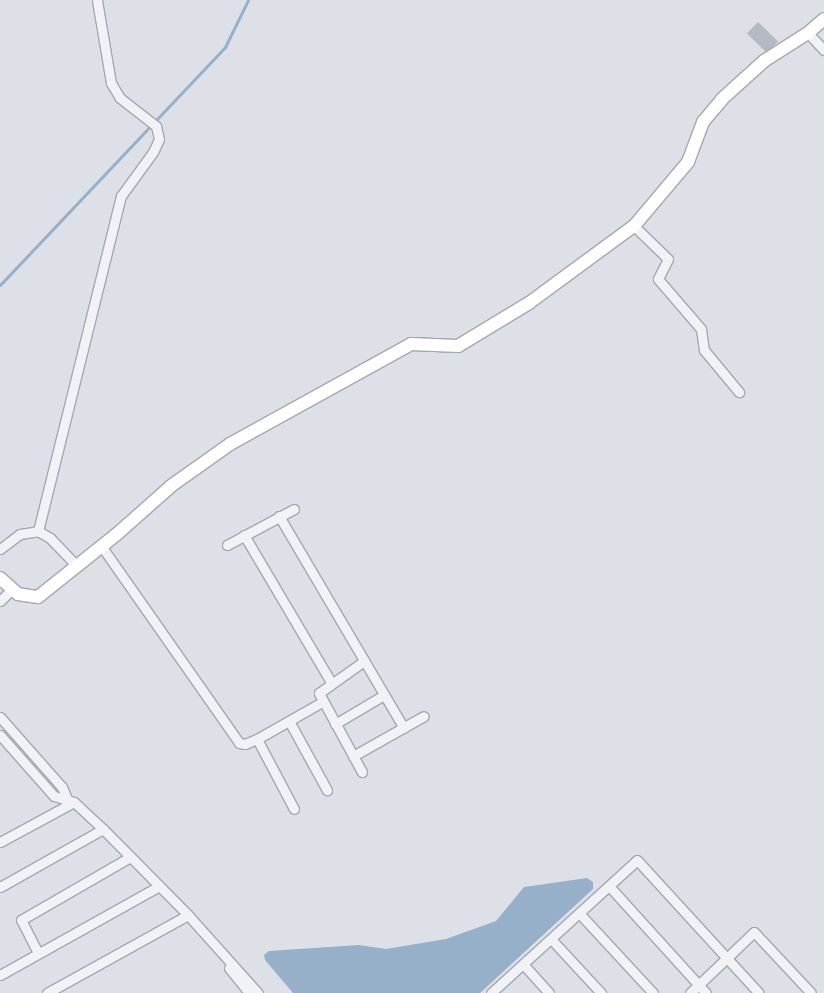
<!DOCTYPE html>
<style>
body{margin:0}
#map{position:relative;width:824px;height:993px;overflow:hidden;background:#dde1e7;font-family:"Exo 2",sans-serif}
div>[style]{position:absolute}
.water>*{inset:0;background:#96b0c9}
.stream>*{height:3px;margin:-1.5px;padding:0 1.5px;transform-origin:1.5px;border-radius:1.5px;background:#96b0c9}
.building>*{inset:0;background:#b4bac4;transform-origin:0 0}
.roads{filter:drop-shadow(1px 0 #a2a8b1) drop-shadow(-1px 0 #a2a8b1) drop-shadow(0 1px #a2a8b1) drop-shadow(0 -1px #a2a8b1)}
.street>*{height:9px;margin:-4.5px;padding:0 4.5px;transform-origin:4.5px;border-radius:4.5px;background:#f0f2f6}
.secondary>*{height:12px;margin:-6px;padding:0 6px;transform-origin:6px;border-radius:6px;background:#fff}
span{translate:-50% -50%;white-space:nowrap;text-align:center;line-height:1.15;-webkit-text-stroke:4px #ecf0f5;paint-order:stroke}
</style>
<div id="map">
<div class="water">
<i style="clip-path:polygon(587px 878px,593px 882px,593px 889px,480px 993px,293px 993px,265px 960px,264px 955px,269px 951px,359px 945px,386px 949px,446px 939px,496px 921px,524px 887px)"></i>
</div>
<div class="stream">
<i style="left:0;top:285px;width:328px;rotate:-46.6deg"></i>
<i style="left:225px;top:47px;width:52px;rotate:-63.9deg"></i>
</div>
<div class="building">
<i style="left:758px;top:22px;width:28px;height:16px;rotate:44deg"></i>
</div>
<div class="roads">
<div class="street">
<i style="left:808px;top:33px;width:23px;rotate:47deg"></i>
<i style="left:634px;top:226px;width:47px;rotate:44.1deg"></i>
<i style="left:668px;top:259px;width:22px;rotate:117deg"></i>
<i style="left:658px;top:279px;width:66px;rotate:49.3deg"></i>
<i style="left:701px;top:329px;width:21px;rotate:82deg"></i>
<i style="left:704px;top:350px;width:55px;rotate:50.2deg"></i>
<i style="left:279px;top:516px;width:246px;rotate:59.5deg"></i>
<i style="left:38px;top:531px;width:345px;rotate:-76.1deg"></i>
<i style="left:121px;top:196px;width:54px;rotate:-54deg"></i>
<i style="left:153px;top:152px;width:14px;rotate:-65deg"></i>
<i style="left:159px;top:139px;width:13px;rotate:-103deg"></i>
<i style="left:156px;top:126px;width:46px;rotate:-142.1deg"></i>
<i style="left:120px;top:98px;width:17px;rotate:-121deg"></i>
<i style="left:111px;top:83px;width:84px;rotate:-99.6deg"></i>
<i style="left:244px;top:535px;width:171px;rotate:59.4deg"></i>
<i style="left:227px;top:545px;width:76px;rotate:-28.2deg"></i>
<i style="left:102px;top:547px;width:239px;rotate:55deg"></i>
<i style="left:239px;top:743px;width:6px;rotate:9deg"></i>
<i style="left:245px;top:744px;width:13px;rotate:-23deg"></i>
<i style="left:257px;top:739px;width:75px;rotate:-29.6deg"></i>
<i style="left:0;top:549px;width:25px;rotate:-37deg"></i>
<i style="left:20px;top:534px;width:18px;rotate:-9deg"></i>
<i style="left:38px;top:531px;width:14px;rotate:30deg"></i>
<i style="left:50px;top:538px;width:39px;rotate:46deg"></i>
<i style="left:0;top:601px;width:16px;rotate:-45deg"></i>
<i style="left:0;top:717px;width:94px;rotate:48.5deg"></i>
<i style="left:62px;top:787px;width:13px;rotate:67deg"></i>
<i style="left:289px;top:721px;width:79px;rotate:61.2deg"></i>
<i style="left:335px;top:724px;width:57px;rotate:-30.6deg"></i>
<i style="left:0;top:735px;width:81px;rotate:48.5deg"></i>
<i style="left:54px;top:796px;width:21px;rotate:17deg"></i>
<i style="left:74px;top:802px;width:40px;rotate:43deg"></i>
<i style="left:103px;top:829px;width:121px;rotate:45.3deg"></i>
<i style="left:188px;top:915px;width:105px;rotate:48.1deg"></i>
<i style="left:257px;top:739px;width:79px;rotate:62.1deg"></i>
<i style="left:353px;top:756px;width:81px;rotate:-29.4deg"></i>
<i style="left:362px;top:772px;width:90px;rotate:-118.6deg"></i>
<i style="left:319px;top:693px;width:55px;rotate:-35.4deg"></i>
<i style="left:0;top:842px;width:84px;rotate:-28.4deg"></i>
<i style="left:609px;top:886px;width:144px;rotate:47.8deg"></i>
<i style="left:0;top:887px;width:118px;rotate:-29.4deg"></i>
<i style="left:579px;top:913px;width:109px;rotate:47.2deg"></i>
<i style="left:551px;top:939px;width:74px;rotate:47.2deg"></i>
<i style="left:38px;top:953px;width:37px;rotate:-117deg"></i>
<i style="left:21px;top:920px;width:126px;rotate:-30deg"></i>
<i style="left:523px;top:964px;width:39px;rotate:48deg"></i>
<i style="left:229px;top:968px;width:32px;rotate:51deg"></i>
<i style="left:0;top:975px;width:182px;rotate:-29.2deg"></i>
<i style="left:47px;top:993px;width:161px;rotate:-29deg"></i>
<i style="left:491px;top:993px;width:197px;rotate:-42.3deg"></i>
<i style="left:637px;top:860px;width:180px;rotate:47.5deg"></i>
<i style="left:690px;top:993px;width:88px;rotate:-43.6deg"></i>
<i style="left:754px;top:932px;width:83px;rotate:46.9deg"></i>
</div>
<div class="secondary">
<i style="left:0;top:578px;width:24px;rotate:42deg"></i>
<i style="left:18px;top:594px;width:20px;rotate:9deg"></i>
<i style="left:38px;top:597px;width:101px;rotate:-38.6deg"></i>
<i style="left:117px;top:534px;width:72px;rotate:-41.6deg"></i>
<i style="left:171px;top:486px;width:72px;rotate:-35.4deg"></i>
<i style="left:230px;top:444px;width:207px;rotate:-28.9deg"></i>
<i style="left:411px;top:344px;width:47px;rotate:2.4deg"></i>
<i style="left:458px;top:346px;width:83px;rotate:-31.2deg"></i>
<i style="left:529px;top:303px;width:130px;rotate:-36.3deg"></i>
<i style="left:634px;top:226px;width:84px;rotate:-49.8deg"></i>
<i style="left:688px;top:162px;width:43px;rotate:-69.4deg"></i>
<i style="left:703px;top:122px;width:30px;rotate:-50deg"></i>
<i style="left:722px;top:99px;width:57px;rotate:-42.1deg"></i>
<i style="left:764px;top:61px;width:52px;rotate:-32.5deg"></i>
<i style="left:808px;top:33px;width:21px;rotate:-41deg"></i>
</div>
</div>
</div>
